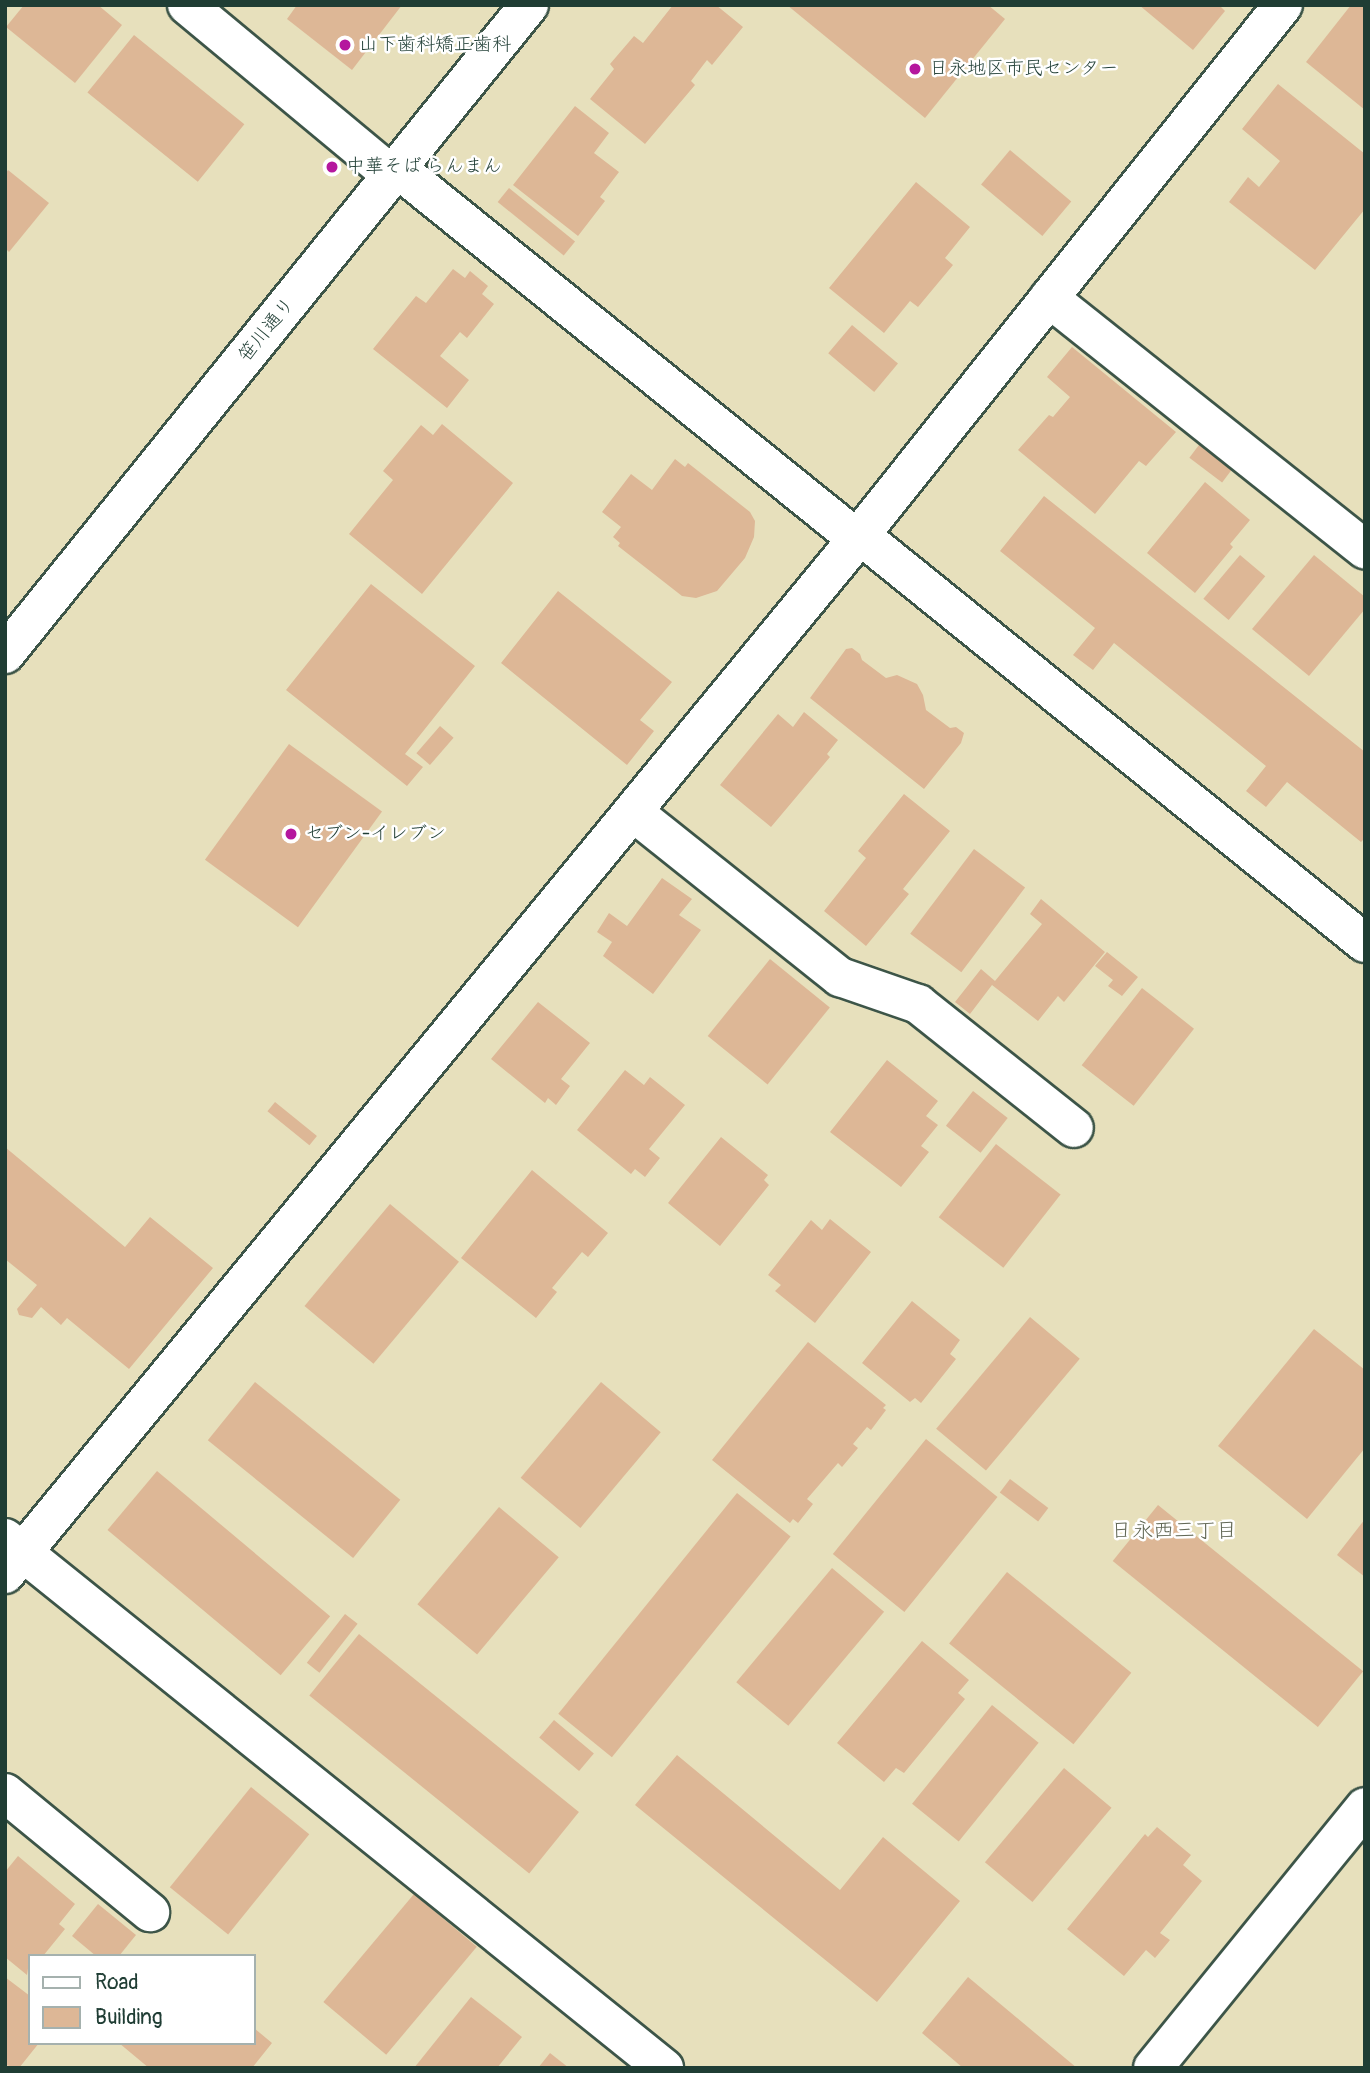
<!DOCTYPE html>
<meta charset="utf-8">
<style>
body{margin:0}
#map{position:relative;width:1370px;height:2073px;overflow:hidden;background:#e7e0bc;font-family:Pangolin,"Klee One",sans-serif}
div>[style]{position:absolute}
.building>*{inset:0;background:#ddb796;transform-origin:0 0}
.roads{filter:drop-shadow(2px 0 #3d5548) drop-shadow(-2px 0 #3d5548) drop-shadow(0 2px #3d5548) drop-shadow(0 -2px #3d5548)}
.minor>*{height:38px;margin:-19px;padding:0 19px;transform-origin:19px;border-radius:19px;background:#fff}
.dots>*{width:19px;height:19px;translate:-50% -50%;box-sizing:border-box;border:4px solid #fff;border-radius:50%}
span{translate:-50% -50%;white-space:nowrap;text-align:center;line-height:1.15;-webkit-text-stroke:5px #fff;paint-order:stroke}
.poi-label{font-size:19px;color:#1f3d34}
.left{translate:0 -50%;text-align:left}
.street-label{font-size:19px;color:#1f3d34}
.neighbourhood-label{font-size:21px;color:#626856}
.frame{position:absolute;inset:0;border:7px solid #1f3d34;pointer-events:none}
.legend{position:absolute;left:28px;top:1954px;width:228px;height:91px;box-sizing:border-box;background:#fff;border:2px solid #a5b1ae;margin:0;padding:9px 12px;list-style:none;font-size:21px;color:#1f3d34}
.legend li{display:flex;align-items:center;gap:14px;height:35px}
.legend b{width:35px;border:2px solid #a5b1ae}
</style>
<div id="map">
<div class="building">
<i style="clip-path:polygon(24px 5px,98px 5px,122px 25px,75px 83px,6px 27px)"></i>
<i style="clip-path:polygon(297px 5px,402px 5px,352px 70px,287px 19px)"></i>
<i style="clip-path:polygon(673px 5px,716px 5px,743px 27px,712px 65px,707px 60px,691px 81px,695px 85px,645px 144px,590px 99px,614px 69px,610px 64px,634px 36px,643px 43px)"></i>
<i style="clip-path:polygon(787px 5px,988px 5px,1005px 19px,925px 118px)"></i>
<i style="clip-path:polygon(1139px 5px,1219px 5px,1225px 11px,1193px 50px)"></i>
<i style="clip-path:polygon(1351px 5px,1365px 5px,1365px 110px,1306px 62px)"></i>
<i style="left:134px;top:35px;width:142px;height:74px;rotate:39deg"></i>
<i style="clip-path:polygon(1278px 84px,1365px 154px,1365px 209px,1315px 270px,1229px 202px,1248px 177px,1259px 187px,1280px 161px,1242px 129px)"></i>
<i style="clip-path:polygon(575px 106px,609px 133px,594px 153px,619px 172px,600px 197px,605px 201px,578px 236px,513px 185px)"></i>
<i style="left:1010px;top:150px;width:80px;height:45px;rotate:40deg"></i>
<i style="clip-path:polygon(8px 170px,49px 203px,9px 252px,5px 248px,5px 174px)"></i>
<i style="clip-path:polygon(916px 182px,970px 227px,945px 258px,953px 265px,918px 307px,910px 301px,884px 333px,829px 288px)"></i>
<i style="left:509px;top:188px;width:85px;height:18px;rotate:39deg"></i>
<i style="clip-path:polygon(453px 269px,465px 278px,470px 271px,488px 286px,482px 294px,494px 304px,467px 338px,460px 332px,440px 356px,469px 380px,447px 408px,373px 349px,416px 296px,426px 303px)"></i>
<i style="left:852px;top:325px;width:60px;height:37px;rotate:40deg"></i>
<i style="clip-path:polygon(1072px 347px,1176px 432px,1146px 466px,1139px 461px,1095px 514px,1018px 450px,1049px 415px,1053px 417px,1070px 397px,1047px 377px)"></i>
<i style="clip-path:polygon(442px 424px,513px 483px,422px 594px,349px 534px,393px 480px,383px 471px,421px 425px,433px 435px)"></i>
<i style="left:1202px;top:441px;width:41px;height:21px;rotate:37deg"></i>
<i style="clip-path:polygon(675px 459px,685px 467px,688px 463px,750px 512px,755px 521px,754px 537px,745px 558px,717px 591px,696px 598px,682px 596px,618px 546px,620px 543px,613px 537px,621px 527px,602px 512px,631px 474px,652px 490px)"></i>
<i style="clip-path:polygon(1205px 482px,1250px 520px,1230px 544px,1233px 547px,1195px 593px,1147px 553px)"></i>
<i style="clip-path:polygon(1044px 496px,1365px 752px,1365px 838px,1361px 842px,1287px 782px,1266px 807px,1246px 791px,1266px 766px,1114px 643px,1093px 670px,1073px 655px,1095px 628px,1000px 551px)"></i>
<i style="left:1240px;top:555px;width:33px;height:57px;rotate:40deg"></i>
<i style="clip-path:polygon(1314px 555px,1365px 597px,1365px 609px,1309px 676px,1252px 629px)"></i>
<i style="clip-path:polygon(371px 584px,475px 666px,405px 754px,423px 767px,407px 786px,286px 690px)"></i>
<i style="clip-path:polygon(558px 591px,672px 682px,640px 720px,654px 731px,627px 765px,501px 663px)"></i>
<i style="clip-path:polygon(852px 648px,860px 654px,862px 660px,886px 678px,897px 675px,917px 684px,923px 695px,926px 710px,950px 728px,956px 727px,964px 733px,961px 743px,924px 789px,810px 698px,846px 649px)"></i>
<i style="clip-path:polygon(804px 712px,838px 740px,827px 754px,830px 757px,771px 827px,720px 785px,778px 714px,793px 727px)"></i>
<i style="left:440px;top:726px;width:18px;height:36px;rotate:41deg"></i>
<i style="left:289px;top:744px;width:115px;height:143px;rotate:36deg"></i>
<i style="clip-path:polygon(904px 794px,950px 831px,903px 889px,909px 894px,866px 946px,824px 911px,866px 858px,858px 851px)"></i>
<i style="left:974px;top:849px;width:64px;height:106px;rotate:37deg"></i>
<i style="clip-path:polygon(662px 878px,692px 899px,679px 915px,701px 930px,653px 994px,603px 956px,612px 942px,597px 932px,609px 913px,627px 926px)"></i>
<i style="clip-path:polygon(1041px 899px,1105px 952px,1064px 1002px,1058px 996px,1038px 1021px,992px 985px,970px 1014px,955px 1002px,981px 969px,995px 981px,1042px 924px,1030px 914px)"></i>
<i style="clip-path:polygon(1107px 952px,1138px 977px,1122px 996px,1108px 986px,1113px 980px,1095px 966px)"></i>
<i style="left:770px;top:959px;width:77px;height:99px;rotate:39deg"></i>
<i style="left:1142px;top:988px;width:66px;height:98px;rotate:38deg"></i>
<i style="clip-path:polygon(538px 1002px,590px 1043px,561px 1079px,570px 1086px,556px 1105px,548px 1098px,545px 1103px,491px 1059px)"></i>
<i style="clip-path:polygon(887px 1060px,938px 1101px,926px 1116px,938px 1125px,921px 1146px,929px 1152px,901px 1187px,830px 1132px)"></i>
<i style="clip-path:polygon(625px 1070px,644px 1085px,650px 1077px,685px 1105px,649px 1149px,660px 1158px,645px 1177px,635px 1169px,631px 1174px,577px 1130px)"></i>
<i style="left:973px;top:1091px;width:44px;height:44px;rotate:38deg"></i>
<i style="left:275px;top:1102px;width:54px;height:12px;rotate:39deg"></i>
<i style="clip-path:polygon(721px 1137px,768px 1175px,764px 1180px,769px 1185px,720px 1246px,668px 1203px)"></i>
<i style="left:996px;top:1144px;width:82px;height:93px;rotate:38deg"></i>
<i style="clip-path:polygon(5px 1147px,125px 1247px,150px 1217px,213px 1268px,129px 1369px,67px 1318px,61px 1325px,41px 1307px,32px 1318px,19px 1315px,17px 1309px,37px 1285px,5px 1259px)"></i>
<i style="clip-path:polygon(532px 1170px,608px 1233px,588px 1257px,582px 1252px,552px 1288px,557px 1292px,536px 1318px,461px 1258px)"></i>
<i style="left:390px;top:1204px;width:90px;height:133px;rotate:40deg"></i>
<i style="clip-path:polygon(830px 1219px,871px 1252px,815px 1323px,775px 1291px,781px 1285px,768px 1275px,811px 1220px,822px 1230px)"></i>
<i style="clip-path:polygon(912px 1301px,960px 1340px,950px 1354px,956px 1359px,921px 1403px,915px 1398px,910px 1402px,862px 1363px)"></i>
<i style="left:1030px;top:1317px;width:65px;height:146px;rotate:40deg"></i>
<i style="clip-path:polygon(1314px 1329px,1365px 1370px,1365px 1448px,1307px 1519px,1218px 1446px)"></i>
<i style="clip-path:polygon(808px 1342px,886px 1405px,883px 1408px,886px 1410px,871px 1430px,867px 1427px,853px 1444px,858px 1448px,842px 1467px,838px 1463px,807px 1499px,813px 1504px,798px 1523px,793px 1519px,790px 1523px,712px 1460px)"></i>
<i style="left:255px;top:1382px;width:187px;height:75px;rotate:39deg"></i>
<i style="left:601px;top:1382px;width:78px;height:125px;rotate:40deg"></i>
<i style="left:926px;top:1439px;width:92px;height:148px;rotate:39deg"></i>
<i style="left:157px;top:1471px;width:226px;height:77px;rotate:40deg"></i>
<i style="left:1010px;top:1479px;width:48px;height:17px;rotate:37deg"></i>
<i style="left:737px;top:1493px;width:69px;height:284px;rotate:39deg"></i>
<i style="left:1158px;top:1505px;width:264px;height:72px;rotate:39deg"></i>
<i style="left:499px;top:1507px;width:78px;height:127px;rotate:40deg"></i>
<i style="clip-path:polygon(1365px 1519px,1365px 1577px,1337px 1555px)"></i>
<i style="left:832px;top:1568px;width:68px;height:149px;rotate:40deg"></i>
<i style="left:1007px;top:1572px;width:160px;height:92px;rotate:39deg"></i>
<i style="left:345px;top:1614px;width:16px;height:62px;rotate:38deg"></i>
<i style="left:359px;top:1634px;width:283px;height:79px;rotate:39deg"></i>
<i style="clip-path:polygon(922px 1641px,969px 1680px,958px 1693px,965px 1699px,904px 1773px,896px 1768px,884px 1782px,837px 1743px)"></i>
<i style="left:992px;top:1705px;width:60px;height:127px;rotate:39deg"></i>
<i style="left:554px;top:1720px;width:52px;height:23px;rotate:40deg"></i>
<i style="clip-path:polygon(677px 1755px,840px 1890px,883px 1837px,960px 1901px,877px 2002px,635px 1805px)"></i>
<i style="left:1064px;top:1768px;width:62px;height:123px;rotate:40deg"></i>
<i style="left:251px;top:1787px;width:75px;height:129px;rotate:39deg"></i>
<i style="clip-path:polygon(1157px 1827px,1191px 1855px,1183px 1865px,1202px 1881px,1160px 1933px,1170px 1940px,1155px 1958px,1146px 1950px,1124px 1976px,1067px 1929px,1145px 1834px,1148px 1837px)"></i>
<i style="clip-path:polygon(18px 1856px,75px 1904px,59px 1924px,65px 1929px,43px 1956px,30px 1956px,27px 1975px,5px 1957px,5px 1872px)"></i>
<i style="left:414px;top:1894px;width:82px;height:141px;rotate:40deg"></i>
<i style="clip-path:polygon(98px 1904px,136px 1935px,119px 1956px,96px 1956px,72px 1936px)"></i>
<i style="clip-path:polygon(5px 1977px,30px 1996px,30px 2043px,39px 2043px,19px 2068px,5px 2065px)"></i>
<i style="clip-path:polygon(968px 1977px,1077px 2068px,963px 2068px,922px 2033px)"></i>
<i style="clip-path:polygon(471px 1997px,522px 2037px,497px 2068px,414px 2068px)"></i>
<i style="clip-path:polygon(254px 2028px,272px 2043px,252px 2068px,149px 2068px,119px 2043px,254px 2043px)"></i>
<i style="clip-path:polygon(550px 2053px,569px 2068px,538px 2068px)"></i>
</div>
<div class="roads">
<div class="minor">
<i style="left:187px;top:5px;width:266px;rotate:39.7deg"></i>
<i style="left:398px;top:169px;width:590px;rotate:38.87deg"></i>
<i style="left:1049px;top:298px;width:404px;rotate:38.5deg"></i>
<i style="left:860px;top:535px;width:649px;rotate:38.94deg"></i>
<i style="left:5px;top:654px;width:834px;rotate:-51.08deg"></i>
<i style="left:633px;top:812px;width:265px;rotate:38.6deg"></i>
<i style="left:840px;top:977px;width:83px;rotate:19.1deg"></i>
<i style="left:918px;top:1004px;width:199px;rotate:38.5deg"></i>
<i style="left:5px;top:1538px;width:846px;rotate:38.81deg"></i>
<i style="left:5px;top:1574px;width:1341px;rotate:-50.54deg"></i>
<i style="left:857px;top:539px;width:683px;rotate:-51.42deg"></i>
<i style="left:5px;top:1793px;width:188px;rotate:39.4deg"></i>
<i style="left:1153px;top:2068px;width:336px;rotate:-50.9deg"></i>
</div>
</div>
<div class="dots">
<i style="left:345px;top:45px;background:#b5179e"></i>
<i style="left:915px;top:69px;background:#b5179e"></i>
<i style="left:332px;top:167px;background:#b5179e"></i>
<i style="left:291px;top:834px;background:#b5179e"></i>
</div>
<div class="poi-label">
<span class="left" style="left:359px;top:45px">山下歯科矯正歯科</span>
<span class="left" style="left:929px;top:69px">日永地区市民センター</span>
<span class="left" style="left:346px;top:167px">中華そば らんまん</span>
<span class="left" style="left:305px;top:834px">セブン-イレブン</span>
</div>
<div class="street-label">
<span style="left:267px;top:330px;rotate:-51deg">笹川通り</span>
</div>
<div class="neighbourhood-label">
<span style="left:1174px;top:1531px">日永西三丁目</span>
</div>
<div class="frame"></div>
<ul class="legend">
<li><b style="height:9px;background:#fff"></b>Road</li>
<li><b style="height:19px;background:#ddb796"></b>Building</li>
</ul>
</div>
